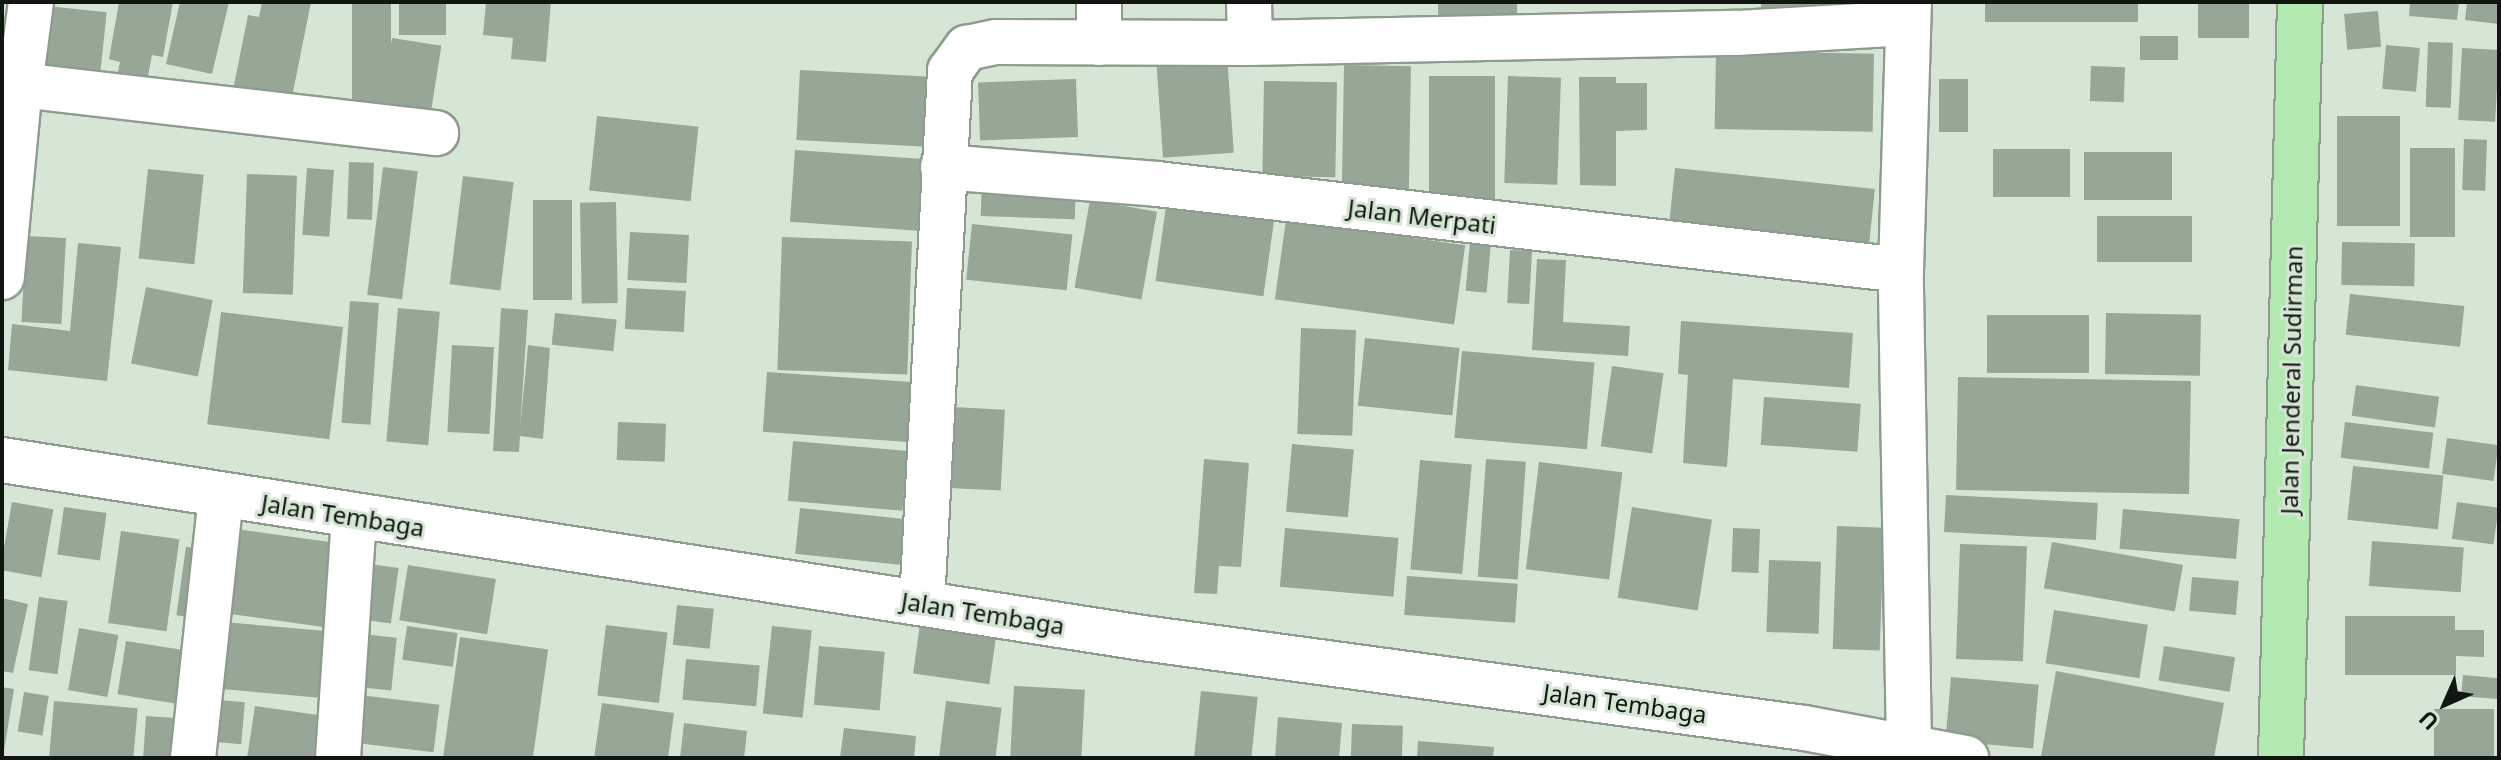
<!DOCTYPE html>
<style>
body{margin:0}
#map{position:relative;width:2501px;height:760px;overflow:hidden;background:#d6e5d5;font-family:"Noto Sans",sans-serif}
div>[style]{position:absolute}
.building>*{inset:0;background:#98a697;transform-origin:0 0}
.roads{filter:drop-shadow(2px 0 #8e9c8d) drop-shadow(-2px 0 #8e9c8d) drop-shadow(0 2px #8e9c8d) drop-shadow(0 -2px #8e9c8d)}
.minor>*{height:44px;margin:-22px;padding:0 22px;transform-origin:22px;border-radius:22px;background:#fff}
.major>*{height:44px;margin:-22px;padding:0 22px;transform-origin:22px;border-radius:22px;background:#b2e9b1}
span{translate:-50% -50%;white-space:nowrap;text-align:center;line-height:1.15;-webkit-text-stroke:6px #d6e5d5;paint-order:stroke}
.street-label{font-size:24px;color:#111611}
.frame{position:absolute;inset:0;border:4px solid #111611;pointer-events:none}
.north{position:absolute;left:2405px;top:664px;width:80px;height:80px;-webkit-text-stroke:6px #d6e5d5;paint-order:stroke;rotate:225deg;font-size:22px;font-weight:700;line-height:32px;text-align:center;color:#111611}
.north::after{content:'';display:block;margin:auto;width:28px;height:36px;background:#111611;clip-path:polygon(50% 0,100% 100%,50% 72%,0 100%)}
</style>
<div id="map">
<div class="building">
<i style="clip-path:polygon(119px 2px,173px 2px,163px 57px,152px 55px,147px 81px,117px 76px,120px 62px,109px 59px)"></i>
<i style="clip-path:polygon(180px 2px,229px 2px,212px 74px,166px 64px)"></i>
<i style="clip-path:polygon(262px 2px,311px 2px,290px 107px,232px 95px,248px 15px,259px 17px)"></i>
<i style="left:352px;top:2px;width:39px;height:104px"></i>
<i style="left:399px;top:2px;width:47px;height:33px"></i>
<i style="clip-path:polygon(486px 2px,551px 2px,546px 62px,511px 59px,513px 38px,483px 35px)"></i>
<i style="left:1438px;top:2px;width:79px;height:27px"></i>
<i style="clip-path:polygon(1761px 2px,1876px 2px,1877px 14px,1761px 17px)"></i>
<i style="left:1985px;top:2px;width:153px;height:20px"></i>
<i style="left:2198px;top:2px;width:51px;height:36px"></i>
<i style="clip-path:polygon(2410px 2px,2459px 2px,2457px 20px,2409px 16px)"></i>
<i style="clip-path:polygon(2467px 2px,2499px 2px,2499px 24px,2465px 20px)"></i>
<i style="left:47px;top:6px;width:60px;height:62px;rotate:6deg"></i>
<i style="left:2378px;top:11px;width:36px;height:34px;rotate:85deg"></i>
<i style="left:2140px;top:36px;width:38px;height:24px"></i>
<i style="left:392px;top:38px;width:50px;height:75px;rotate:9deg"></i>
<i style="left:2428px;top:42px;width:25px;height:65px;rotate:2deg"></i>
<i style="left:2386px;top:45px;width:34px;height:44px;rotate:5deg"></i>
<i style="left:2462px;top:48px;width:37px;height:72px;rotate:3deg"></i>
<i style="left:1716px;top:51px;width:158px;height:78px;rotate:1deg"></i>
<i style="left:1227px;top:55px;width:98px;height:71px;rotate:86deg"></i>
<i style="left:1344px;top:65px;width:67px;height:129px;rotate:1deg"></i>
<i style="left:2091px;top:66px;width:34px;height:35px;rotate:2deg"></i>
<i style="left:800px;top:70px;width:126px;height:70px;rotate:3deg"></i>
<i style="left:1429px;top:76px;width:66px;height:138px"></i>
<i style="left:1508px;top:76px;width:53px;height:107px;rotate:2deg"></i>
<i style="clip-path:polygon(1579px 77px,1616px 77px,1616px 83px,1647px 83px,1647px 130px,1616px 131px,1616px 186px,1580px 185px)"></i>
<i style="left:1076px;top:79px;width:58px;height:98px;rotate:88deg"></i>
<i style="left:1939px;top:79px;width:29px;height:53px"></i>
<i style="left:1264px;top:81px;width:73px;height:95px;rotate:1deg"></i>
<i style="left:597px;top:116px;width:102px;height:75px;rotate:6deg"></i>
<i style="left:2337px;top:116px;width:63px;height:110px"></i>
<i style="left:2464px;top:139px;width:23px;height:51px;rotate:2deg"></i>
<i style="left:2410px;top:148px;width:45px;height:89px"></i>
<i style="left:1993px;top:149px;width:77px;height:48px"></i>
<i style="left:795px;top:150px;width:128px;height:72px;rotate:4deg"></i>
<i style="left:2084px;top:152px;width:88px;height:48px"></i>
<i style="left:349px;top:162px;width:25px;height:57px;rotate:2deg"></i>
<i style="left:383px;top:167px;width:35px;height:129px;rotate:7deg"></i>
<i style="left:307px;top:168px;width:27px;height:67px;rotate:4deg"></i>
<i style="left:1675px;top:168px;width:201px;height:57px;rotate:6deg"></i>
<i style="left:148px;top:169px;width:56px;height:90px;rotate:6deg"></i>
<i style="left:247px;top:174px;width:50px;height:119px;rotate:2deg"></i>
<i style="left:463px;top:176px;width:51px;height:109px;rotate:7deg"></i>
<i style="left:982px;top:179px;width:94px;height:37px;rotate:2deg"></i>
<i style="left:1168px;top:192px;width:109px;height:90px;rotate:8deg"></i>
<i style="left:533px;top:200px;width:39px;height:100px"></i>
<i style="left:1090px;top:200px;width:68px;height:89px;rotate:10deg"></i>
<i style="left:616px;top:202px;width:101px;height:36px;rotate:89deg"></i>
<i style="left:2097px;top:216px;width:95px;height:46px"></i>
<i style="left:1286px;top:220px;width:181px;height:80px;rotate:8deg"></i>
<i style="left:972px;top:224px;width:101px;height:56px;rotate:6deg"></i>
<i style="left:630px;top:232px;width:59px;height:48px;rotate:3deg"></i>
<i style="left:26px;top:236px;width:40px;height:86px;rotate:3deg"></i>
<i style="left:782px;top:237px;width:130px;height:133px;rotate:2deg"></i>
<i style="left:1470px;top:241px;width:21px;height:50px;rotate:5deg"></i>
<i style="left:2342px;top:242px;width:73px;height:43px;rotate:1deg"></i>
<i style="clip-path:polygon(78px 243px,121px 247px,107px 381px,8px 370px,12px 324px,70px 331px)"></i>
<i style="left:1510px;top:250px;width:22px;height:53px;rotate:3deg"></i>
<i style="clip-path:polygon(1537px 259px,1566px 260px,1563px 322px,1630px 326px,1628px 356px,1532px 350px)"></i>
<i style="left:146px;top:287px;width:68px;height:78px;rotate:11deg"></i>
<i style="left:627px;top:288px;width:59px;height:41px;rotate:3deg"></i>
<i style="left:2350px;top:294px;width:115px;height:41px;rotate:6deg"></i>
<i style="left:350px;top:301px;width:29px;height:122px;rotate:4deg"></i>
<i style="left:398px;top:308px;width:42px;height:134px;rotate:5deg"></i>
<i style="clip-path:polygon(501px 308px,528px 310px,520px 429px,528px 345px,550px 348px,543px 439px,520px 436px,519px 452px,493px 451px)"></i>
<i style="left:221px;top:312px;width:123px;height:113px;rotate:7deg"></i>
<i style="left:555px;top:313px;width:62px;height:32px;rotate:6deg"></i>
<i style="left:2106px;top:313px;width:95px;height:61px;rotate:1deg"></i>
<i style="left:1987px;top:315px;width:102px;height:58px"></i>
<i style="clip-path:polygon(1681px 321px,1853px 333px,1849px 388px,1733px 379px,1727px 467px,1683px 463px,1688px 375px,1678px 374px)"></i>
<i style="left:1301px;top:328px;width:55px;height:106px;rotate:2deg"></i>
<i style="left:1365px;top:338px;width:95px;height:68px;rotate:6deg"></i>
<i style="left:452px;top:345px;width:42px;height:87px;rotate:3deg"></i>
<i style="left:1462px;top:351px;width:133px;height:87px;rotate:5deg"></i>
<i style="left:1612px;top:366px;width:52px;height:81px;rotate:8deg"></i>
<i style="left:767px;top:372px;width:145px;height:60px;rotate:4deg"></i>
<i style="left:1958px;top:377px;width:233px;height:113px;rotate:1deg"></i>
<i style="left:2356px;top:385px;width:84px;height:31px;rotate:8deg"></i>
<i style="left:1764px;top:397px;width:97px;height:48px;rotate:4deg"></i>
<i style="left:953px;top:407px;width:52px;height:81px;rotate:3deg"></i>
<i style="left:618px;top:422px;width:48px;height:38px;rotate:2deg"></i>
<i style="left:2345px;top:422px;width:89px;height:36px;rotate:7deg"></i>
<i style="left:2447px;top:438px;width:52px;height:36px;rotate:8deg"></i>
<i style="left:793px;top:441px;width:115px;height:60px;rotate:5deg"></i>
<i style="left:1292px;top:444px;width:62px;height:68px;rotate:5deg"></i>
<i style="clip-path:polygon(1204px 459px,1249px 463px,1241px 567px,1219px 566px,1217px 594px,1194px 593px)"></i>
<i style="left:1486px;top:459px;width:40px;height:118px;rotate:4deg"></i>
<i style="left:1420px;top:460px;width:52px;height:110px;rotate:5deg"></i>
<i style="left:1539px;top:462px;width:84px;height:108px;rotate:7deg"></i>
<i style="left:2353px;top:466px;width:91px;height:54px;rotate:6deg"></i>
<i style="left:1946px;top:495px;width:152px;height:37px;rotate:3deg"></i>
<i style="left:12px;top:502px;width:42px;height:69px;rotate:10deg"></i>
<i style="left:2457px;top:502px;width:42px;height:37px;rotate:8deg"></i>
<i style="left:64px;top:507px;width:43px;height:48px;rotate:8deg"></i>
<i style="left:1632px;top:507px;width:81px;height:92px;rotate:9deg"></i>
<i style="left:800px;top:508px;width:105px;height:46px;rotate:6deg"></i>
<i style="left:2123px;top:509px;width:117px;height:40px;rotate:5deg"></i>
<i style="left:1837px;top:526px;width:47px;height:123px;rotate:2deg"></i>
<i style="left:222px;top:527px;width:121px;height:85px;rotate:8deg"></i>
<i style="left:1285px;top:528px;width:114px;height:59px;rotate:5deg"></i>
<i style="left:1733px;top:528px;width:27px;height:44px;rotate:2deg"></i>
<i style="left:121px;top:531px;width:59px;height:93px;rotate:8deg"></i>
<i style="left:2372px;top:541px;width:92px;height:45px;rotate:4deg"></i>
<i style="left:2052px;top:542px;width:133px;height:47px;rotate:10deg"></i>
<i style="left:1960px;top:544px;width:67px;height:115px;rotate:2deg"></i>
<i style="left:186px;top:547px;width:27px;height:69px;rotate:8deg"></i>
<i style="left:1769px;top:560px;width:52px;height:72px;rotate:2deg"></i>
<i style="left:363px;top:563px;width:36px;height:56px;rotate:8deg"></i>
<i style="left:408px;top:565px;width:89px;height:56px;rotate:9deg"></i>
<i style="left:1407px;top:576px;width:111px;height:39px;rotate:4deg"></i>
<i style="left:2192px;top:577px;width:47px;height:34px;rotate:5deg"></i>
<i style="left:39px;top:597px;width:29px;height:74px;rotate:8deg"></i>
<i style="clip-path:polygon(2px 598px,28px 604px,13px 673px,2px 671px)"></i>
<i style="left:677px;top:605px;width:37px;height:40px;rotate:6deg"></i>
<i style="left:2054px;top:610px;width:95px;height:54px;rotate:9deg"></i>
<i style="clip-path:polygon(2345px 616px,2455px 616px,2455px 630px,2484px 630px,2484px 657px,2456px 656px,2456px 675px,2345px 675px)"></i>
<i style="left:921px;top:617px;width:77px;height:57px;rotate:8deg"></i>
<i style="left:212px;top:621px;width:120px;height:67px;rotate:5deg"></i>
<i style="left:606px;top:625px;width:62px;height:71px;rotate:7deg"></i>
<i style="left:407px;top:626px;width:51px;height:34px;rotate:8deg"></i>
<i style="left:772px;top:626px;width:40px;height:88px;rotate:6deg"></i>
<i style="left:79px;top:628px;width:40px;height:63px;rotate:10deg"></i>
<i style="left:361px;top:634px;width:36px;height:53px;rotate:6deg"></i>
<i style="left:460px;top:637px;width:89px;height:122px;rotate:8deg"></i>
<i style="left:126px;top:641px;width:74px;height:54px;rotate:9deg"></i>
<i style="left:819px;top:646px;width:66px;height:59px;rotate:5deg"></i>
<i style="left:2164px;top:646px;width:72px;height:35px;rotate:9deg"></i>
<i style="left:686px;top:659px;width:74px;height:41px;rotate:5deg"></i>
<i style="clip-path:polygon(2056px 671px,2224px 703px,2214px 758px,2041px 757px)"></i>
<i style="left:2463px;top:675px;width:36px;height:21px;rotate:5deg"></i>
<i style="left:1951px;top:677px;width:88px;height:64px;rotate:5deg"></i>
<i style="left:1014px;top:686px;width:71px;height:72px;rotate:3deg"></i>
<i style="clip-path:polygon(2px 687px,14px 689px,4px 751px,2px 751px)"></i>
<i style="left:1201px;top:691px;width:57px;height:67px;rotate:6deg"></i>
<i style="left:24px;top:692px;width:25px;height:40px;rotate:9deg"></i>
<i style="left:352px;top:694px;width:88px;height:48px;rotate:7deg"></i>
<i style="left:207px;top:699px;width:38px;height:42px;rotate:5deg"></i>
<i style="left:54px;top:701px;width:84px;height:57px;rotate:5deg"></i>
<i style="left:946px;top:701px;width:56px;height:57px;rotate:7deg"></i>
<i style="clip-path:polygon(602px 703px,674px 713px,668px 758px,594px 758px)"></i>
<i style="clip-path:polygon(255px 706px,339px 718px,333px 758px,247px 758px)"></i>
<i style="left:2434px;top:709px;width:60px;height:49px"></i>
<i style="left:146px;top:716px;width:48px;height:42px;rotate:4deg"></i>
<i style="clip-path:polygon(1278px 717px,1342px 723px,1339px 758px,1275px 758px)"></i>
<i style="clip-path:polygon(684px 723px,747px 731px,744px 758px,680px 758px)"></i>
<i style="left:1352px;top:724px;width:51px;height:34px;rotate:2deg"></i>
<i style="clip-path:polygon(844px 728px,916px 736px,914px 758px,840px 758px)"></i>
<i style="clip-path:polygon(1418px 741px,1494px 747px,1493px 758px,1417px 758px)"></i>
</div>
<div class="roads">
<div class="minor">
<i style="left:31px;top:2px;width:84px;rotate:97.5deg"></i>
<i style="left:20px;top:85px;width:419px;rotate:6.6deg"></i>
<i style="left:1099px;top:2px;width:41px;rotate:90deg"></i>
<i style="left:1249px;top:2px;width:41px;rotate:88.6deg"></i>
<i style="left:2px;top:83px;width:18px;rotate:6deg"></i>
<i style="left:20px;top:85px;width:193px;rotate:95.4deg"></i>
<i style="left:943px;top:167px;width:215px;rotate:4.5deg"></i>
<i style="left:1157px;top:184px;width:749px;rotate:6.59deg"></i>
<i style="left:2px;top:460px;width:1155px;rotate:8.87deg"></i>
<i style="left:1143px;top:638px;width:667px;rotate:7.75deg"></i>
<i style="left:1804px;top:728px;width:165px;rotate:10.5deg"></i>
<i style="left:922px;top:603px;width:533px;rotate:-86.99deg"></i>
<i style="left:950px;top:71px;width:29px;rotate:-54deg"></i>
<i style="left:967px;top:48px;width:29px;rotate:-12deg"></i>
<i style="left:995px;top:42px;width:255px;rotate:0.2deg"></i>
<i style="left:1250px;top:43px;width:486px;rotate:-1.2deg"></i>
<i style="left:1736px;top:33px;width:172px;rotate:-3.3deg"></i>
<i style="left:1909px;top:747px;width:477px;rotate:-91deg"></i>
<i style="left:1901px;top:270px;width:268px;rotate:-88.3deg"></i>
<i style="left:193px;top:758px;width:263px;rotate:-83.9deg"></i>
<i style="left:338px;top:758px;width:242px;rotate:-86.2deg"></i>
</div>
<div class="major">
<i style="left:2281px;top:758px;width:756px;rotate:-88.56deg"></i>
</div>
</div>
<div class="street-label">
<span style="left:1422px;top:216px;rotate:7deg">Jalan Merpati</span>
<span style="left:2291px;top:380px;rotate:-89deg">Jalan Jenderal Sudirman</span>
<span style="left:343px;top:515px;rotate:9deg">Jalan Tembaga</span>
<span style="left:983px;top:613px;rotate:9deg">Jalan Tembaga</span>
<span style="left:1625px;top:703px;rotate:8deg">Jalan Tembaga</span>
</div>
<div class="frame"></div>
<div class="north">U</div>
</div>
